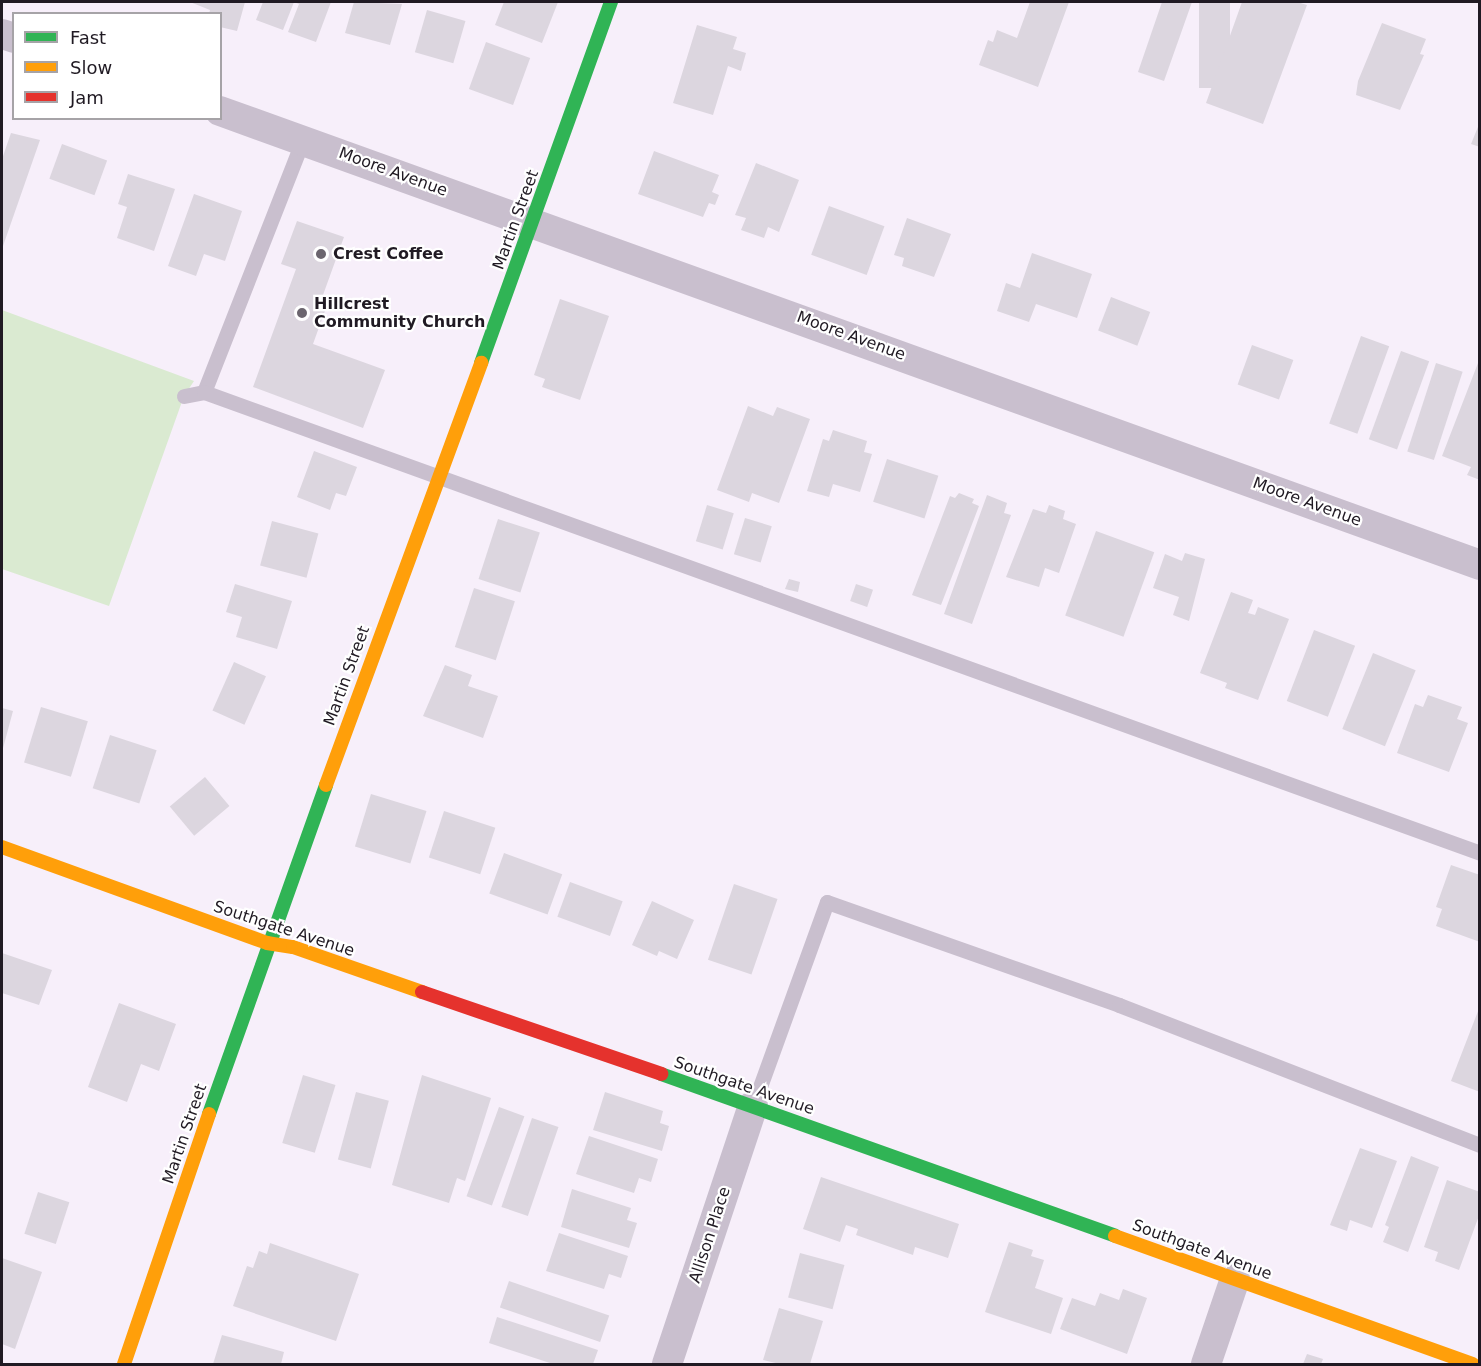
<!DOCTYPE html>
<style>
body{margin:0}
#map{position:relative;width:1481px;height:1366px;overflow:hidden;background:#f7effa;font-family:"DejaVu Sans",sans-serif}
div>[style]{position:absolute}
.green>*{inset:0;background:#daead1}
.building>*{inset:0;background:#dcd6df;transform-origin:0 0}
.lane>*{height:15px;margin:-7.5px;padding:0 7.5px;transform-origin:7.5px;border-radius:7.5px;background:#c9bfce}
.street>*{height:30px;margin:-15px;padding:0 15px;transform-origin:15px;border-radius:15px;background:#c9bfce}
.fast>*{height:14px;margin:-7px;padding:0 7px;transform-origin:7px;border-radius:7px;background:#30b455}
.slow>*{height:14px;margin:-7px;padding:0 7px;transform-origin:7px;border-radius:7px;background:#ff9f0a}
.jam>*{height:14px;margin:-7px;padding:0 7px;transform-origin:7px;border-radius:7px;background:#e5322d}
.dots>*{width:16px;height:16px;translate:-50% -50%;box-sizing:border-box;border:3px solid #fff;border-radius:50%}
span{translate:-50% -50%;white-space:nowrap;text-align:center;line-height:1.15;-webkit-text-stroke:4.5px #fff;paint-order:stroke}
.street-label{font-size:16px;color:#201a23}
.poi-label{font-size:16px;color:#201a23;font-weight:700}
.left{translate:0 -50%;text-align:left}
.frame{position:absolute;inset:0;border:3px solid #201a23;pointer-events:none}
.legend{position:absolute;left:12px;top:12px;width:210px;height:108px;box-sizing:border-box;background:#fff;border:2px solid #a6a3a7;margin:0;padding:8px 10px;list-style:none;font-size:18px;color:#201a23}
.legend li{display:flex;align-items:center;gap:12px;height:30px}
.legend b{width:30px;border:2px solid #a6a3a7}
</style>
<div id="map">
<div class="green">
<i style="clip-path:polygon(2px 310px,194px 381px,184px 396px,109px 606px,2px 569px)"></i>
</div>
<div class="building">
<i style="clip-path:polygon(190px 2px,245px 2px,237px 31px,220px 27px,220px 14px,209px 14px,210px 10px)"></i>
<i style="clip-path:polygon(263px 2px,294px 2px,283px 30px,256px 20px)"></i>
<i style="clip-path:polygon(294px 2px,331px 2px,316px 42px,288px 32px,299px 4px)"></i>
<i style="clip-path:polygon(354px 2px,402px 4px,390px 45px,345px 33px)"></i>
<i style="clip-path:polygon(504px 2px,558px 2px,542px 43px,495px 25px)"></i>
<i style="clip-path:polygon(1030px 2px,1069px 2px,1038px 87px,979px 65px,988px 40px,993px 42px,997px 30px,1017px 38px)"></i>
<i style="clip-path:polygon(1162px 2px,1192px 2px,1164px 81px,1138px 72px)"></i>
<i style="left:1199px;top:2px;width:31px;height:86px"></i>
<i style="clip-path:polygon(1242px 2px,1297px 2px,1307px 5px,1263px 124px,1206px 103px)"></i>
<i style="left:427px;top:10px;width:40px;height:44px;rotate:16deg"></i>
<i style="clip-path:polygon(1382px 23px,1426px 39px,1420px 54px,1424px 55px,1400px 110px,1356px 95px,1358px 81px)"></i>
<i style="clip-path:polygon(697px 25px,737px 37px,733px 49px,746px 53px,741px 71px,728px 66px,713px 115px,673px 103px)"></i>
<i style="left:486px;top:42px;width:47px;height:50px;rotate:20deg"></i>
<i style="clip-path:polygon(1480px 122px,1480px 147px,1471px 144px)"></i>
<i style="clip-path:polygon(11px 133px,40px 140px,3px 246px,2px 159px)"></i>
<i style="left:62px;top:144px;width:48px;height:37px;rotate:20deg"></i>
<i style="clip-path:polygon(654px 151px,719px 175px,712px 192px,719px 195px,715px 205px,709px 203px,703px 217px,638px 194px)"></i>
<i style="clip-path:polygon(756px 163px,799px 180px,779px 232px,768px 227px,764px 238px,741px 230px,746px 218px,735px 215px)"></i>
<i style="clip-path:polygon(128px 174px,175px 189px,154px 251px,117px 238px,127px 207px,118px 204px)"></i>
<i style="clip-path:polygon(194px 194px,242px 211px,225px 261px,204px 254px,196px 276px,168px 266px)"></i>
<i style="left:829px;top:206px;width:59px;height:52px;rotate:20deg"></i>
<i style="clip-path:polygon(907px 218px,951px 234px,934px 277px,902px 266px,904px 258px,894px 255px)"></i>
<i style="clip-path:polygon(297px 221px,344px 237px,323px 295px,330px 297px,313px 344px,385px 370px,363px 428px,253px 387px,296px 269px,281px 264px)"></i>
<i style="clip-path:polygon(1032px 253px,1092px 274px,1077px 318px,1036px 304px,1029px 322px,997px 311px,1006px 283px,1020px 288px)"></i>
<i style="left:1111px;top:297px;width:42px;height:36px;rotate:21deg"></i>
<i style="clip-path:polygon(560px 299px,609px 316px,580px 400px,542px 387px,545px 379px,534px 375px)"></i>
<i style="left:1361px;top:336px;width:30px;height:93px;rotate:20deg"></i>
<i style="left:1252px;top:345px;width:44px;height:42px;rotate:20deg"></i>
<i style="left:1401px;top:351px;width:30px;height:94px;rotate:20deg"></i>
<i style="left:1436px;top:363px;width:28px;height:93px;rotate:18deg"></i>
<i style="clip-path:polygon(1478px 363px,1480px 364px,1480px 480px,1467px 475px,1471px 467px,1442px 456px)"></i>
<i style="clip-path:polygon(748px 406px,773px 416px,777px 407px,810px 419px,779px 503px,752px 493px,749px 502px,717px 490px)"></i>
<i style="clip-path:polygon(833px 430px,867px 441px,864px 452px,872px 454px,860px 492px,833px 484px,829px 497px,807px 491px,823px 439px,829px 441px)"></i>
<i style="clip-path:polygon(314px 451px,357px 467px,346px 496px,336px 493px,330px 510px,297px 497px)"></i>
<i style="left:887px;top:459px;width:54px;height:45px;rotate:18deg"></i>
<i style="clip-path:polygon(959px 493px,974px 499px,972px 503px,979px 506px,941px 605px,912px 595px,950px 496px,955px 498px)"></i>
<i style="clip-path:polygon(987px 495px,1007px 503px,1004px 513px,1011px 515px,972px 624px,944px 614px)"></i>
<i style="left:707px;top:505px;width:28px;height:38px;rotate:17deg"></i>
<i style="clip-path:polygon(1049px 505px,1065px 511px,1063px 519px,1076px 524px,1059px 573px,1045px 568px,1039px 587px,1006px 577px,1033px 509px,1046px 513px)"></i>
<i style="left:745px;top:518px;width:28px;height:38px;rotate:17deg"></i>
<i style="left:498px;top:519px;width:44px;height:63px;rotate:18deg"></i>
<i style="left:272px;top:521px;width:48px;height:46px;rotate:15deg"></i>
<i style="left:1096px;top:531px;width:62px;height:90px;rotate:20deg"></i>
<i style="clip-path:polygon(1185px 553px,1205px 559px,1189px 621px,1173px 615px,1179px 597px,1153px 588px,1165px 554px,1182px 561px)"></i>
<i style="clip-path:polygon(789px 579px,800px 582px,798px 592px,785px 589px)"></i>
<i style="clip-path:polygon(235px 584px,292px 601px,277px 649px,236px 637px,242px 617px,226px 612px)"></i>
<i style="left:856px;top:584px;width:18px;height:18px;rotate:19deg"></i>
<i style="left:474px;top:588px;width:43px;height:62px;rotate:18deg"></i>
<i style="clip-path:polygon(1231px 592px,1253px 600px,1248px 613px,1255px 615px,1258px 607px,1289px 619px,1258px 700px,1225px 688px,1227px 683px,1200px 673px)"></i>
<i style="left:1314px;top:630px;width:44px;height:76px;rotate:21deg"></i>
<i style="left:1373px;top:653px;width:46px;height:82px;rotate:22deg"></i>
<i style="left:234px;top:662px;width:35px;height:53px;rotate:24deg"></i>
<i style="clip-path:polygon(445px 665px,472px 675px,468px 686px,498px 696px,483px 738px,423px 716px)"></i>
<i style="clip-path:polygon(1428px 695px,1462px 707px,1457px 719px,1468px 723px,1449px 772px,1397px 753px,1415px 704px,1423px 707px)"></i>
<i style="left:41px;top:707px;width:49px;height:58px;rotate:17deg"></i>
<i style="clip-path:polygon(2px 708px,13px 711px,2px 752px)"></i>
<i style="left:110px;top:735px;width:49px;height:56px;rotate:18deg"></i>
<i style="left:205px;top:777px;width:38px;height:46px;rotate:50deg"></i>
<i style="left:371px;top:794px;width:58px;height:55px;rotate:17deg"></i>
<i style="left:444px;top:811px;width:54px;height:49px;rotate:18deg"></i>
<i style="left:504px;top:853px;width:62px;height:43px;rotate:20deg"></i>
<i style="clip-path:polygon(1451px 865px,1480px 875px,1480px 942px,1436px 926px,1442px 909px,1436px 907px)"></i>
<i style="left:570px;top:882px;width:56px;height:37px;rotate:20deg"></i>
<i style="left:734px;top:884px;width:46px;height:80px;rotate:19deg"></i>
<i style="clip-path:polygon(652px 901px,694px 920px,677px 959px,659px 951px,657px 956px,632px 945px)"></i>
<i style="clip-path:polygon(2px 953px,52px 970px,39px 1005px,2px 993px)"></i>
<i style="clip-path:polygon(119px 1003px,176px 1024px,159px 1071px,141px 1064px,127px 1102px,88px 1087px)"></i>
<i style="clip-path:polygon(1480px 1006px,1480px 1092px,1451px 1081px)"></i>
<i style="left:303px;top:1075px;width:34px;height:71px;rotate:17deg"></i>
<i style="clip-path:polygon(422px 1075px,491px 1098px,465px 1181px,457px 1178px,449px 1203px,392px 1185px)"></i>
<i style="left:356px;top:1092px;width:34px;height:70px;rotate:15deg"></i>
<i style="clip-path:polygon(605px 1092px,663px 1111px,660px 1123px,669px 1126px,662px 1151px,593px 1130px)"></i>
<i style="left:499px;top:1107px;width:27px;height:95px;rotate:20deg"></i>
<i style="left:532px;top:1118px;width:28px;height:94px;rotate:19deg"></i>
<i style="clip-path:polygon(589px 1136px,658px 1159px,651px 1182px,639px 1178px,634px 1193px,576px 1174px)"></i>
<i style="clip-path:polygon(1360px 1148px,1397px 1161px,1372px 1228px,1350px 1220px,1347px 1231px,1330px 1225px)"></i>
<i style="clip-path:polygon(1411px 1156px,1439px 1167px,1408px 1252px,1383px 1242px,1389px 1227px,1385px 1225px)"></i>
<i style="clip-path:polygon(821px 1177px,959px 1224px,948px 1258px,915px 1247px,913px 1255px,856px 1235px,858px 1229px,846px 1225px,840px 1242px,803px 1229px)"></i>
<i style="clip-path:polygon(1447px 1180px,1480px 1192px,1480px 1213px,1459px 1270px,1435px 1261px,1438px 1252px,1424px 1247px)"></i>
<i style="clip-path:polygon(572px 1189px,631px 1208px,627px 1220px,637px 1223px,629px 1248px,561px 1227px)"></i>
<i style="left:38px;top:1192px;width:33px;height:44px;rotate:18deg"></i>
<i style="clip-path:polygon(559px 1233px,628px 1256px,621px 1278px,609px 1274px,604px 1289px,546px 1271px)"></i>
<i style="clip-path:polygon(1009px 1242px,1033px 1250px,1031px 1256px,1044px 1260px,1035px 1288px,1063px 1298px,1051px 1334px,985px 1312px)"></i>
<i style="clip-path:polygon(270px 1243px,359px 1274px,336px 1341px,233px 1306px,247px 1266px,253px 1268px,259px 1251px,267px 1254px)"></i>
<i style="left:800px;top:1253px;width:46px;height:46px;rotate:15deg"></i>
<i style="clip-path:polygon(2px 1258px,42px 1272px,15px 1349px,2px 1344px)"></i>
<i style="left:509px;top:1281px;width:106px;height:28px;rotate:19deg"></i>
<i style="clip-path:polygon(1123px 1289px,1147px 1298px,1127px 1354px,1060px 1329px,1072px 1298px,1095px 1306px,1100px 1293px,1119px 1300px)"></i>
<i style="clip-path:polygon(779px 1308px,823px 1321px,810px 1364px,780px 1364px,763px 1360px)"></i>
<i style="clip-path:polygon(497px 1317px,598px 1350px,593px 1364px,553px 1364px,489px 1343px)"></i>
<i style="clip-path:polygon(222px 1335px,284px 1352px,281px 1364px,213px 1364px)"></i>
<i style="clip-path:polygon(1307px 1354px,1323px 1359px,1321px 1364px,1303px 1364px)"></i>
</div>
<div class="lane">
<i style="left:204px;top:392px;width:271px;rotate:-68.6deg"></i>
<i style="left:184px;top:396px;width:20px;rotate:-11deg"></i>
<i style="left:204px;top:392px;width:1357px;rotate:19.86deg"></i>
<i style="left:753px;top:1106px;width:217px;rotate:-70.1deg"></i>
<i style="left:827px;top:902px;width:310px;rotate:19.4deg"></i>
<i style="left:1119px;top:1005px;width:387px;rotate:21.2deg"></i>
</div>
<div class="street">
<i style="left:2px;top:34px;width:13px;rotate:18deg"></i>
<i style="left:220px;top:111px;width:1339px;rotate:19.81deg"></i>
<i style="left:667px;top:1364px;width:272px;rotate:-71.6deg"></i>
<i style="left:1206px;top:1364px;width:90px;rotate:-71.2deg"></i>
</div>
<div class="fast">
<i style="left:481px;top:363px;width:384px;rotate:-70.2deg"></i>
<i style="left:661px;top:1074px;width:482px;rotate:19.6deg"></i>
<i style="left:209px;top:1114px;width:349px;rotate:-70.4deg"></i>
</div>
<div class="slow">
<i style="left:326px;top:785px;width:450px;rotate:-69.8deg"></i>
<i style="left:2px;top:847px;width:282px;rotate:19.9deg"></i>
<i style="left:267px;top:943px;width:26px;rotate:9deg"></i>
<i style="left:293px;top:947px;width:137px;rotate:19.2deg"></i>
<i style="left:1115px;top:1236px;width:380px;rotate:19.7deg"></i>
<i style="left:124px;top:1364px;width:264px;rotate:-71.2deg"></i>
</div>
<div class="jam">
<i style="left:422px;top:992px;width:253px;rotate:18.9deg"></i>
</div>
<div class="dots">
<i style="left:321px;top:254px;background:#6b656e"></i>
<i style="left:302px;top:313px;background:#6b656e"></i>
</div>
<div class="street-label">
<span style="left:393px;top:172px;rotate:20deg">Moore Avenue</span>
<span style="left:516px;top:220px;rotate:-70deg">Martin Street</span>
<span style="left:851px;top:336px;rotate:20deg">Moore Avenue</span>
<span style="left:1307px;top:502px;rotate:20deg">Moore Avenue</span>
<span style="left:347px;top:676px;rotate:-70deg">Martin Street</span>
<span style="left:284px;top:929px;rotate:18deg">Southgate Avenue</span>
<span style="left:744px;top:1086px;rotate:19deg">Southgate Avenue</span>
<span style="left:185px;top:1134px;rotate:-71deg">Martin Street</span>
<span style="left:710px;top:1235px;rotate:-72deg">Allison Place</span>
<span style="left:1202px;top:1250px;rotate:20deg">Southgate Avenue</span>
</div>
<div class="poi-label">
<span class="left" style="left:333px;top:254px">Crest Coffee</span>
<span class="left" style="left:314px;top:313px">Hillcrest<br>Community Church</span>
</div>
<div class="frame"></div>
<ul class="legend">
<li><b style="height:8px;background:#30b455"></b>Fast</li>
<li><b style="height:8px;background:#ff9f0a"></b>Slow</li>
<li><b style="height:8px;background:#e5322d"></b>Jam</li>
</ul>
</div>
